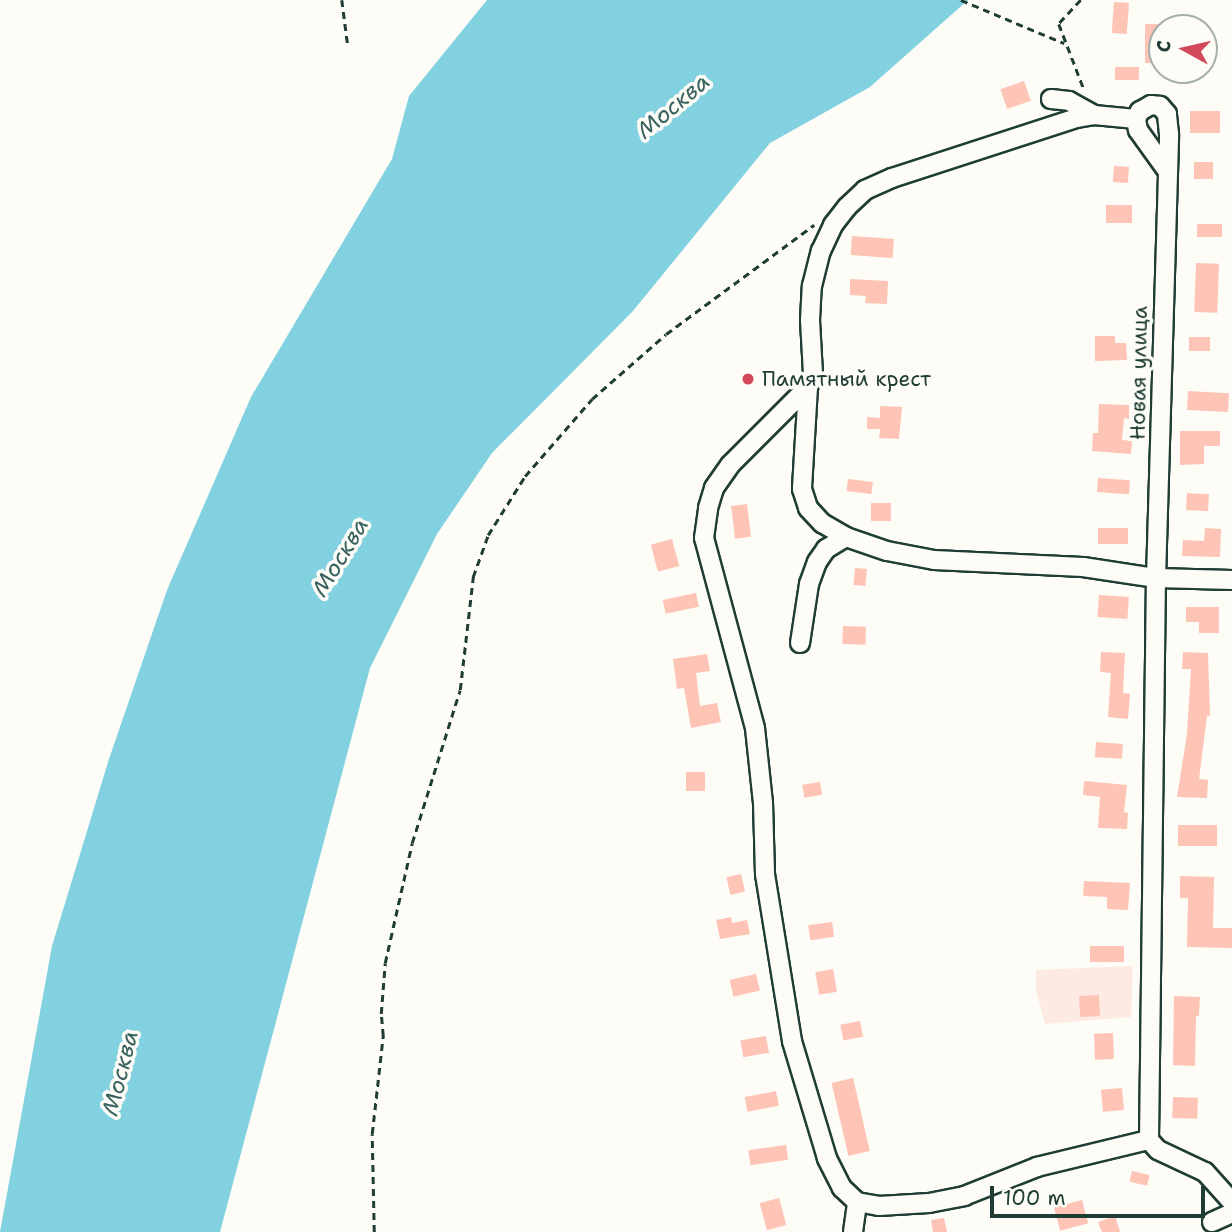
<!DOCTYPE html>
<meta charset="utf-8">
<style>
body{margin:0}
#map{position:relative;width:1232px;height:1232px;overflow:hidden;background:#fdfcf7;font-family:"Shantell Sans",sans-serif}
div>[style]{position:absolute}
.built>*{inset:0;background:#fdebe3}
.water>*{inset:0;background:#82d1e1}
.building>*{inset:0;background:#fec4b5;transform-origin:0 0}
.path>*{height:2.5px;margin-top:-1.25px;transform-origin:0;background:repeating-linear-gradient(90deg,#1f3d34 0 7px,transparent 0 12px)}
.roads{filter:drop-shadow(2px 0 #1f3d34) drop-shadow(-2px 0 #1f3d34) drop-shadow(0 2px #1f3d34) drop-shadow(0 -2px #1f3d34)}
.minor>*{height:18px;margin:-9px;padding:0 9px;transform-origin:9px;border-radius:9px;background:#fdfcf7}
.dots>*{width:19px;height:19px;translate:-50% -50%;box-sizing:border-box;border:4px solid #fdfcf7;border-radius:50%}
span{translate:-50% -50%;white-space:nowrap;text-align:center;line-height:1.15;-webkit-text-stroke:7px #fdfcf7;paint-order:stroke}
.street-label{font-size:21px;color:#1f3d34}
.poi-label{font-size:21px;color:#1f3d34}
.left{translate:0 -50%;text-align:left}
.water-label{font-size:23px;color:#38625f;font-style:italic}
.north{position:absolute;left:1148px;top:14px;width:70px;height:70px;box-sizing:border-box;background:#fdfcf7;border:2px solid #a4b0a9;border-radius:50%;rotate:278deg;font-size:19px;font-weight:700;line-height:28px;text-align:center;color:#1f3d34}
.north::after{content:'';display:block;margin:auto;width:24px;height:32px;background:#d1495b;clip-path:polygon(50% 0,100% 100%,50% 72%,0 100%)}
.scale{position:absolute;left:990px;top:1186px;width:215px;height:32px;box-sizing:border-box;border:4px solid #1f3d34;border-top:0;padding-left:9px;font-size:21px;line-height:24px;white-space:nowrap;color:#1f3d34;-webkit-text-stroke:5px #fdfcf7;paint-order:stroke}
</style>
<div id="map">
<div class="built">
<i style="clip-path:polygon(1133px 966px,1131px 1017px,1045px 1024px,1036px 990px,1036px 970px)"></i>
</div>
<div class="water">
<i style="clip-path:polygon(487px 0,968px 0,870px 87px,770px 143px,633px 311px,492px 453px,437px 534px,370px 668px,220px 1232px,0 1232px,52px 946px,109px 759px,167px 590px,251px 397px,392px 159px,409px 96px)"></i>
</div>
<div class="building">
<i style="left:1114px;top:2px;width:15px;height:31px;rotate:4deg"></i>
<i style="left:1145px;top:24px;width:17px;height:39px"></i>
<i style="left:1139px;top:67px;width:13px;height:24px;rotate:90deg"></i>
<i style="left:1024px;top:81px;width:21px;height:25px;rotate:71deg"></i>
<i style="left:1190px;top:111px;width:30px;height:22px"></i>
<i style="left:1194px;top:162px;width:19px;height:17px"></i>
<i style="left:1114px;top:166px;width:15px;height:16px;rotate:4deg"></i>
<i style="left:1106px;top:205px;width:26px;height:18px"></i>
<i style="left:1197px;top:224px;width:25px;height:13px"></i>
<i style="left:852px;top:236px;width:42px;height:19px;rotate:4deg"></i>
<i style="left:1196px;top:263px;width:23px;height:49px;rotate:2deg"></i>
<i style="clip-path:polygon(850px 279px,888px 281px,887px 304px,865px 303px,866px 296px,850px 295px)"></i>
<i style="clip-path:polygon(1095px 336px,1115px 336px,1115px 343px,1126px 343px,1127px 360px,1095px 361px)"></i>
<i style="left:1189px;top:337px;width:21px;height:14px"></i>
<i style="left:1188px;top:391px;width:41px;height:19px;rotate:3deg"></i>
<i style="clip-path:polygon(1099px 404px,1129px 405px,1129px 419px,1124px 418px,1122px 440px,1132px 441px,1131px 454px,1092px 451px,1093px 433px,1098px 433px)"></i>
<i style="clip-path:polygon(880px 406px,902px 407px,899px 439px,879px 438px,880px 429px,867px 429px,867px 417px,880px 418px)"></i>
<i style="clip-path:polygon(1180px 431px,1220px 431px,1220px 446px,1204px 446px,1204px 464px,1180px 465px)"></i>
<i style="left:1098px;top:478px;width:32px;height:14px;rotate:4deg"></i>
<i style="left:848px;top:479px;width:25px;height:12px;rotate:7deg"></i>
<i style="left:1187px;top:493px;width:22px;height:17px;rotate:3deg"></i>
<i style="left:871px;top:503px;width:20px;height:18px"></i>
<i style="left:747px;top:504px;width:33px;height:16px;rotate:83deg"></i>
<i style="left:1098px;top:528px;width:30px;height:16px"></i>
<i style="clip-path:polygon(1205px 528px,1221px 529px,1220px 557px,1182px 556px,1183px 540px,1204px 541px)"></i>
<i style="left:672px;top:539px;width:28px;height:22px;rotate:75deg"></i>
<i style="left:855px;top:568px;width:12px;height:17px;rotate:5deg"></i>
<i style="left:696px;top:593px;width:14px;height:34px;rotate:78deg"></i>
<i style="left:1099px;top:595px;width:30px;height:22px;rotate:4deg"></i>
<i style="clip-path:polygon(1186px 607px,1219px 607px,1219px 633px,1199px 633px,1199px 622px,1186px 622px)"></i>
<i style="left:843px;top:626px;width:23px;height:18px;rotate:2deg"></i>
<i style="clip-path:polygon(1101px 652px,1125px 653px,1123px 693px,1130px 694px,1128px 719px,1108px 717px,1111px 673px,1100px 672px)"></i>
<i style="clip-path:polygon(1183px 652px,1208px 653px,1210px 716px,1207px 716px,1199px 779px,1208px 780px,1207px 798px,1177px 797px,1187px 734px,1191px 669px,1182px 669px)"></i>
<i style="clip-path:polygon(707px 654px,710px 671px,696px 673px,700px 706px,717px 703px,721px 722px,691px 728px,684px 688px,677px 689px,673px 659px)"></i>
<i style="left:1096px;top:742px;width:27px;height:15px;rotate:4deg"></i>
<i style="left:686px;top:772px;width:19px;height:19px"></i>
<i style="clip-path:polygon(1084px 781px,1127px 785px,1124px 812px,1128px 813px,1127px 829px,1098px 828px,1100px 797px,1083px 795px)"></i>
<i style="left:820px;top:782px;width:13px;height:18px;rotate:81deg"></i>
<i style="left:1178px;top:825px;width:39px;height:21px"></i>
<i style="left:741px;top:874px;width:18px;height:15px;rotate:77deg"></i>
<i style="clip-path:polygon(1180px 876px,1214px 877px,1213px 928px,1232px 928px,1232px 948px,1187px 947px,1188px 898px,1180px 898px)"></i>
<i style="clip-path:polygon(1084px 881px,1130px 883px,1128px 910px,1107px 909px,1107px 897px,1083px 896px)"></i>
<i style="clip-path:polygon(731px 917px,732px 923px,747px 920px,750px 934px,720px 939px,716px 920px)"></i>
<i style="left:832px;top:922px;width:15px;height:24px;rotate:82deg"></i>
<i style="left:1124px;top:946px;width:16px;height:34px;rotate:90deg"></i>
<i style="left:833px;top:969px;width:23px;height:18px;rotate:80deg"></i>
<i style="left:756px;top:974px;width:17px;height:27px;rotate:77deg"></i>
<i style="left:1099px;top:995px;width:21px;height:20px;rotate:87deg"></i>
<i style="clip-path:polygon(1174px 996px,1200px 997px,1199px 1016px,1196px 1016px,1195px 1066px,1173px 1065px)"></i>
<i style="left:860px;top:1021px;width:16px;height:20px;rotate:79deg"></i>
<i style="left:1113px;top:1033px;width:26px;height:19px;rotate:88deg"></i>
<i style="left:766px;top:1036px;width:17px;height:26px;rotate:80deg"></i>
<i style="left:853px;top:1078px;width:75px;height:22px;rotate:77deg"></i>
<i style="left:1122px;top:1088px;width:22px;height:21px;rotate:85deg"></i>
<i style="left:776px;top:1091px;width:15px;height:32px;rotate:79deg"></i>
<i style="left:1173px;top:1097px;width:25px;height:21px;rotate:2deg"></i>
<i style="left:786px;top:1145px;width:15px;height:38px;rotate:82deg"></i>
<i style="left:1132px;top:1171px;width:18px;height:11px;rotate:13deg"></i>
<i style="left:779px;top:1198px;width:28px;height:20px;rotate:75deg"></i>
<i style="left:1082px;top:1200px;width:24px;height:29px;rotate:75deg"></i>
<i style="clip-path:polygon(1115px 1216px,1120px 1232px,1102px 1232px,1098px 1222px)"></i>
<i style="clip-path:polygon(944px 1218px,947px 1232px,933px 1232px,931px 1220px)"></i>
</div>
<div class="path">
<i style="left:342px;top:0;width:46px;rotate:82.6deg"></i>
<i style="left:961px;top:0;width:112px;rotate:22.7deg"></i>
<i style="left:1081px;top:0;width:33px;rotate:133deg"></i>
<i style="left:1059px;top:24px;width:70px;rotate:69deg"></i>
<i style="left:374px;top:1232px;width:98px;rotate:-91.2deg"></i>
<i style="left:372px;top:1134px;width:99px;rotate:-83.6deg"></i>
<i style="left:383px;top:1036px;width:22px;rotate:-95deg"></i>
<i style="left:381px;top:1014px;width:51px;rotate:-85.5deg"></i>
<i style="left:385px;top:963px;width:123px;rotate:-77.3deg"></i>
<i style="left:412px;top:843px;width:160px;rotate:-72.6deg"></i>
<i style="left:460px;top:690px;width:114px;rotate:-83.4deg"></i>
<i style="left:473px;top:577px;width:45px;rotate:-70.3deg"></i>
<i style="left:488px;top:535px;width:70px;rotate:-57.9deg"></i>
<i style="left:525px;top:476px;width:102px;rotate:-49deg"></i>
<i style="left:592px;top:399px;width:98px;rotate:-41.3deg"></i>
<i style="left:666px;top:334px;width:184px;rotate:-36.4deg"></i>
</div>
<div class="roads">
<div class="minor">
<i style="left:1051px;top:99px;width:18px;rotate:6deg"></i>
<i style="left:1069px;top:101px;width:29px;rotate:29deg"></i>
<i style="left:808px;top:387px;width:102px;rotate:93.4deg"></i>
<i style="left:802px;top:489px;width:20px;rotate:72deg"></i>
<i style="left:808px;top:508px;width:21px;rotate:47deg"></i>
<i style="left:822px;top:523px;width:28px;rotate:30deg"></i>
<i style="left:846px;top:537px;width:43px;rotate:18.9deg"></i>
<i style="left:887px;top:551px;width:48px;rotate:10.8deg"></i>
<i style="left:934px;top:560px;width:149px;rotate:2.7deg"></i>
<i style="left:1083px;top:567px;width:74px;rotate:8.6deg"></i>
<i style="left:1156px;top:578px;width:76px;rotate:1.5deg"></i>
<i style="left:800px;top:643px;width:60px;rotate:-81.3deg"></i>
<i style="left:809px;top:584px;width:23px;rotate:-70deg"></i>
<i style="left:817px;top:562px;width:16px;rotate:-55deg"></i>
<i style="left:826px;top:549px;width:23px;rotate:-31deg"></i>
<i style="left:1149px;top:1140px;width:562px;rotate:-89.29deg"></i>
<i style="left:1156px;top:578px;width:444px;rotate:-88.3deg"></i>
<i style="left:1169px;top:134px;width:20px;rotate:-96deg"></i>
<i style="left:1167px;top:114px;width:11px;rotate:-131deg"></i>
<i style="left:1160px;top:106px;width:9px;rotate:-174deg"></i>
<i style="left:1151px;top:105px;width:13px;rotate:151deg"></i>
<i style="left:1140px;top:111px;width:9px;rotate:117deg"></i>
<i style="left:1136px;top:119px;width:11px;rotate:80deg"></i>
<i style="left:1138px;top:130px;width:48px;rotate:54.3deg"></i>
<i style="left:1149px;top:1140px;width:13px;rotate:48deg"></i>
<i style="left:1158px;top:1150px;width:52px;rotate:25.1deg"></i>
<i style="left:1205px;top:1172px;width:40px;rotate:48deg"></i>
<i style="left:857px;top:1202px;width:21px;rotate:-137deg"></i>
<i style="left:842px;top:1188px;width:34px;rotate:-117deg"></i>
<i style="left:827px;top:1158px;width:122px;rotate:-106.7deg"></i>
<i style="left:792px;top:1041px;width:169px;rotate:-99.2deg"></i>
<i style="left:765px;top:874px;width:71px;rotate:-91.6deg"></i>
<i style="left:763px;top:803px;width:75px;rotate:-96.1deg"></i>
<i style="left:755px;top:728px;width:197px;rotate:-105deg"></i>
<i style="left:704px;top:538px;width:30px;rotate:-82deg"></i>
<i style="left:708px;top:508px;width:21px;rotate:-73deg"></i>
<i style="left:714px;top:488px;width:29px;rotate:-55deg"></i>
<i style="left:731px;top:464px;width:109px;rotate:-45deg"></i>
<i style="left:808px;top:387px;width:14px;rotate:-69deg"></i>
<i style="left:813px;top:374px;width:54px;rotate:-93.2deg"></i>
<i style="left:810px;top:320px;width:34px;rotate:-87deg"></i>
<i style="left:812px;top:286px;width:36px;rotate:-76deg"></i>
<i style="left:821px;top:251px;width:29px;rotate:-65deg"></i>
<i style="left:833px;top:225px;width:23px;rotate:-52deg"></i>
<i style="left:847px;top:207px;width:25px;rotate:-43deg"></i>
<i style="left:865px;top:190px;width:30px;rotate:-24deg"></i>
<i style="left:892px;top:178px;width:194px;rotate:-18deg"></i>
<i style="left:1077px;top:118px;width:17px;rotate:-10deg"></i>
<i style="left:1094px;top:115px;width:42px;rotate:5.4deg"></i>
<i style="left:857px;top:1202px;width:22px;rotate:10deg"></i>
<i style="left:879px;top:1206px;width:50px;rotate:-3.4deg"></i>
<i style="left:929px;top:1203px;width:36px;rotate:-11deg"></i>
<i style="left:964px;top:1196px;width:79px;rotate:-21.7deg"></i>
<i style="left:1037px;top:1167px;width:115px;rotate:-13.6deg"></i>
<i style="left:1212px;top:1222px;width:22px;rotate:-24deg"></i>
<i style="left:853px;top:1232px;width:30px;rotate:-82deg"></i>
</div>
</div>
<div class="dots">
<i style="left:748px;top:379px;background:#d1495b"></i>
</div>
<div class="street-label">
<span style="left:1139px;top:373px;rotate:-89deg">Новая улица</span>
</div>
<div class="poi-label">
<span class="left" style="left:762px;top:379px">Памятный крест</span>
</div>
<div class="water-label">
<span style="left:673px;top:106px;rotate:-40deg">Москва</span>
<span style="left:340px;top:557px;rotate:-59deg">Москва</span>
<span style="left:120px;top:1073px;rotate:-76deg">Москва</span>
</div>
<div class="north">С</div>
<div class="scale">100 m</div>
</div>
